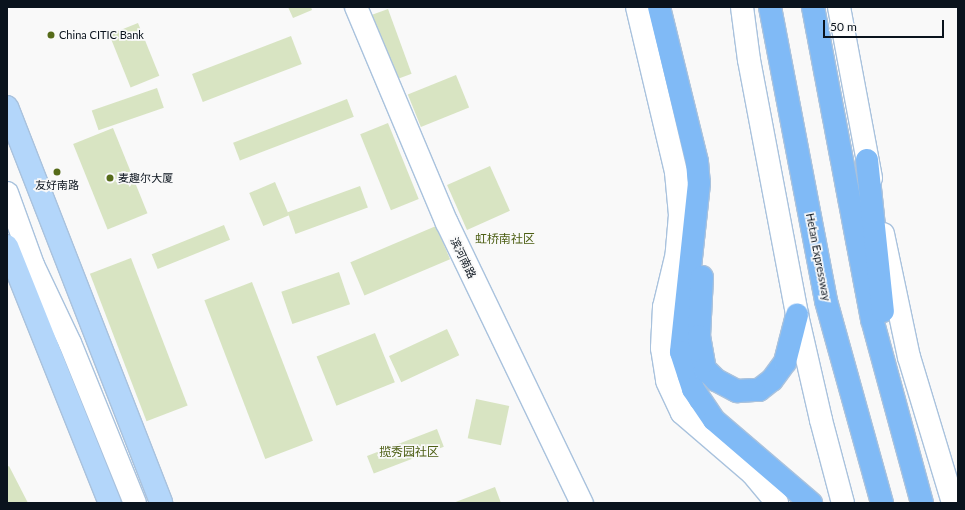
<!DOCTYPE html>
<meta charset="utf-8">
<style>
body{margin:0}
#map{position:relative;width:965px;height:510px;overflow:hidden;background:#f9f9f9;font-family:Lato,"Noto Sans SC",sans-serif}
div>[style]{position:absolute}
.building>*{inset:0;background:#d8e4c2;transform-origin:0 0}
.roads{filter:drop-shadow(1px 0 #a9c2dd) drop-shadow(-1px 0 #a9c2dd) drop-shadow(0 1px #a9c2dd) drop-shadow(0 -1px #a9c2dd)}
.minor>*{height:22px;margin:-11px;padding:0 11px;transform-origin:11px;border-radius:11px;background:#fff}
.major>*{height:22px;margin:-11px;padding:0 11px;transform-origin:11px;border-radius:11px;background:#b3d6fa}
.highway>*{height:22px;margin:-11px;padding:0 11px;transform-origin:11px;border-radius:11px;background:#80baf6}
.dots>*{width:11px;height:11px;translate:-50% -50%;box-sizing:border-box;border:2px solid #f9f9f9;border-radius:50%}
span{translate:-50% -50%;white-space:nowrap;text-align:center;line-height:1.15;-webkit-text-stroke:3.5px #f9f9f9;paint-order:stroke}
.poi-label{font-size:11px;color:#0a131d}
.left{translate:0 -50%;text-align:left}
.street-label{font-size:11px;color:#0a131d}
.neighbourhood-label{font-size:12px;color:#4c5e13}
.frame{position:absolute;inset:0;border:8px solid #0a131d;pointer-events:none}
.scale{position:absolute;left:823px;top:20px;width:121px;height:18px;box-sizing:border-box;border:2px solid #0a131d;border-top:0;padding-left:5px;font-size:12px;line-height:14px;white-space:nowrap;color:#0a131d;-webkit-text-stroke:3px #f9f9f9;paint-order:stroke}
</style>
<div id="map">
<div class="building">
<i style="clip-path:polygon(288px 7px,311px 7px,312px 10px,293px 18px)"></i>
<i style="left:388px;top:9px;width:69px;height:25px;rotate:70deg"></i>
<i style="left:138px;top:23px;width:57px;height:31px;rotate:68deg"></i>
<i style="left:291px;top:36px;width:30px;height:106px;rotate:69deg"></i>
<i style="left:456px;top:75px;width:35px;height:52px;rotate:68deg"></i>
<i style="left:157px;top:88px;width:21px;height:69px;rotate:71deg"></i>
<i style="left:347px;top:99px;width:19px;height:122px;rotate:69deg"></i>
<i style="left:388px;top:123px;width:82px;height:30px;rotate:68deg"></i>
<i style="left:113px;top:128px;width:92px;height:43px;rotate:68deg"></i>
<i style="left:490px;top:166px;width:49px;height:47px;rotate:66deg"></i>
<i style="left:275px;top:182px;width:36px;height:28px;rotate:67deg"></i>
<i style="left:360px;top:186px;width:23px;height:77px;rotate:70deg"></i>
<i style="left:224px;top:225px;width:16px;height:78px;rotate:68deg"></i>
<i style="left:436px;top:226px;width:36px;height:93px;rotate:67deg"></i>
<i style="left:131px;top:258px;width:158px;height:44px;rotate:69deg"></i>
<i style="left:339px;top:272px;width:34px;height:61px;rotate:71deg"></i>
<i style="left:252px;top:282px;width:170px;height:51px;rotate:69deg"></i>
<i style="left:447px;top:329px;width:29px;height:64px;rotate:65deg"></i>
<i style="left:375px;top:333px;width:53px;height:63px;rotate:68deg"></i>
<i style="left:476px;top:399px;width:34px;height:40px;rotate:12deg"></i>
<i style="left:437px;top:429px;width:19px;height:75px;rotate:69deg"></i>
<i style="clip-path:polygon(9px 466px,28px 503px,7px 503px,7px 467px)"></i>
<i style="clip-path:polygon(495px 487px,501px 503px,453px 503px)"></i>
</div>
<div class="roads">
<div class="minor">
<i style="left:356px;top:7px;width:234px;rotate:67.2deg"></i>
<i style="left:447px;top:223px;width:311px;rotate:64.3deg"></i>
<i style="left:637px;top:7px;width:170px;rotate:76.7deg"></i>
<i style="left:676px;top:172px;width:43px;rotate:84.7deg"></i>
<i style="left:680px;top:215px;width:38px;rotate:95deg"></i>
<i style="left:677px;top:253px;width:56px;rotate:103.5deg"></i>
<i style="left:664px;top:307px;width:41px;rotate:92.8deg"></i>
<i style="left:662px;top:348px;width:33px;rotate:81deg"></i>
<i style="left:667px;top:381px;width:35px;rotate:65deg"></i>
<i style="left:682px;top:413px;width:92px;rotate:40.6deg"></i>
<i style="left:752px;top:473px;width:39px;rotate:50deg"></i>
<i style="left:742px;top:7px;width:53px;rotate:82.5deg"></i>
<i style="left:749px;top:60px;width:259px;rotate:79.3deg"></i>
<i style="left:797px;top:315px;width:108px;rotate:77.1deg"></i>
<i style="left:821px;top:420px;width:86px;rotate:75.2deg"></i>
<i style="left:839px;top:7px;width:174px;rotate:79.4deg"></i>
<i style="left:7px;top:193px;width:77px;rotate:70.1deg"></i>
<i style="left:33px;top:265px;width:86px;rotate:64.6deg"></i>
<i style="left:70px;top:343px;width:173px;rotate:67.9deg"></i>
<i style="left:883px;top:234px;width:126px;rotate:78.1deg"></i>
<i style="left:909px;top:357px;width:152px;rotate:73.2deg"></i>
</div>
<div class="major">
<i style="left:7px;top:107px;width:425px;rotate:68.7deg"></i>
<i style="left:7px;top:246px;width:277px;rotate:68.2deg"></i>
</div>
<div class="highway">
<i style="left:659px;top:7px;width:160px;rotate:76.2deg"></i>
<i style="left:697px;top:162px;width:21px;rotate:85deg"></i>
<i style="left:699px;top:183px;width:170px;rotate:96.1deg"></i>
<i style="left:681px;top:352px;width:39px;rotate:72deg"></i>
<i style="left:693px;top:389px;width:37px;rotate:56deg"></i>
<i style="left:714px;top:420px;width:128px;rotate:40.6deg"></i>
<i style="left:770px;top:7px;width:299px;rotate:79.2deg"></i>
<i style="left:826px;top:301px;width:210px;rotate:74.5deg"></i>
<i style="left:813px;top:7px;width:318px;rotate:79.3deg"></i>
<i style="left:872px;top:319px;width:191px;rotate:74.8deg"></i>
<i style="left:867px;top:160px;width:152px;rotate:84deg"></i>
<i style="left:702px;top:277px;width:59px;rotate:92.9deg"></i>
<i style="left:699px;top:336px;width:34px;rotate:80deg"></i>
<i style="left:705px;top:369px;width:16px;rotate:45deg"></i>
<i style="left:716px;top:380px;width:24px;rotate:28deg"></i>
<i style="left:737px;top:391px;width:22px;rotate:-3deg"></i>
<i style="left:759px;top:390px;width:16px;rotate:-38deg"></i>
<i style="left:772px;top:380px;width:22px;rotate:-54deg"></i>
<i style="left:785px;top:362px;width:49px;rotate:-75.7deg"></i>
</div>
</div>
<div class="dots">
<i style="left:51px;top:35px;background:#566b19"></i>
<i style="left:57px;top:172px;background:#566b19"></i>
<i style="left:110px;top:178px;background:#566b19"></i>
</div>
<div class="poi-label">
<span class="left" style="left:59px;top:35px">China CITIC Bank</span>
<span class="left" style="left:118px;top:178px">麦趣尔大厦</span>
<span style="left:57px;top:185px">友好南路</span>
</div>
<div class="street-label">
<span style="left:818px;top:257px;rotate:79deg">Hetan Expressway</span>
<span style="left:463px;top:258px;rotate:64deg">滨河南路</span>
</div>
<div class="neighbourhood-label">
<span style="left:505px;top:239px">虹桥南社区</span>
<span style="left:409px;top:452px">揽秀园社区</span>
</div>
<div class="frame"></div>
<div class="scale">50 m</div>
</div>
